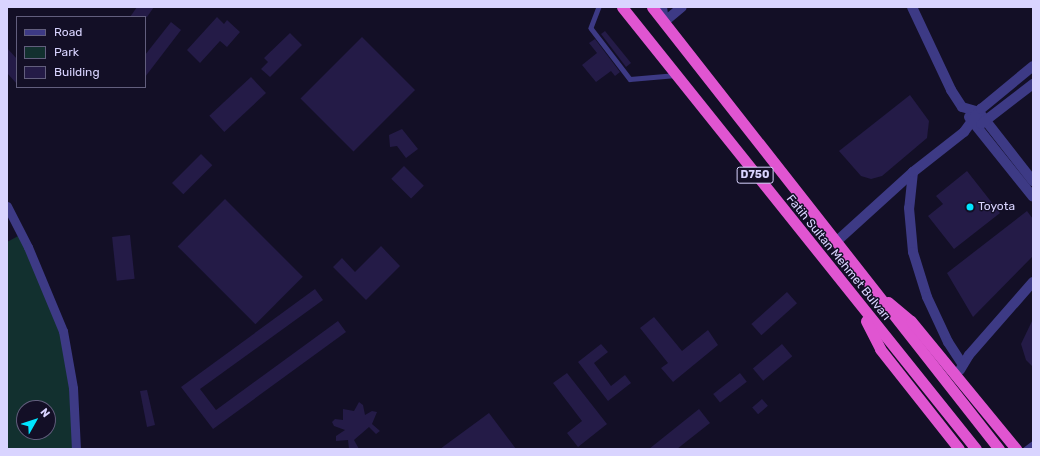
<!DOCTYPE html>
<meta charset="utf-8">
<style>
body{margin:0}
#map{position:relative;width:1040px;height:456px;overflow:hidden;background:#130f26;font-family:Rubik,sans-serif}
div>[style]{position:absolute}
.green>*{inset:0;background:#12302f}
.building>*{inset:0;background:#241b47;transform-origin:0 0}
.service>*{height:4.5px;margin:-2.25px;padding:0 2.25px;transform-origin:2.25px;border-radius:2.25px;background:#3d3a85}
.minor>*{height:9px;margin:-4.5px;padding:0 4.5px;transform-origin:4.5px;border-radius:4.5px;background:#3d3a85}
.tertiary>*{height:10px;margin:-5px;padding:0 5px;transform-origin:5px;border-radius:5px;background:#3d3a85}
.trunk>*{height:11px;margin:-5.5px;padding:0 5.5px;transform-origin:5.5px;border-radius:5.5px;background:#e055d1}
.dots>*{width:11px;height:11px;translate:-50% -50%;box-sizing:border-box;border:2px solid #130f26;border-radius:50%}
span{translate:-50% -50%;white-space:nowrap;text-align:center;line-height:1.15;-webkit-text-stroke:3px #130f26;paint-order:stroke}
.shield-label span{padding:1px 3px;background:#130f26;border:1px solid;border-radius:3px;-webkit-text-stroke-width:0}
.shield-label{font-size:11px;color:#d9d4ff;font-weight:700}
.poi-label{font-size:12px;color:#d9d4ff}
.left{translate:0 -50%;text-align:left}
.street-label{font-size:12px;color:#d9d4ff}
.frame{position:absolute;inset:0;border:8px solid #d9d4ff;pointer-events:none}
.legend{position:absolute;left:16px;top:16px;width:130px;height:72px;box-sizing:border-box;background:#130f26;border:1px solid #625e7d;margin:0;padding:5px 7px;list-style:none;font-size:12px;color:#d9d4ff}
.legend li{display:flex;align-items:center;gap:8px;height:20px}
.legend b{width:20px;border:1px solid #625e7d}
.north{position:absolute;left:16px;top:400px;width:40px;height:40px;box-sizing:border-box;background:#130f26;border:1px solid #625e7d;border-radius:50%;rotate:51deg;font-size:11px;font-weight:700;line-height:16px;text-align:center;color:#d9d4ff}
.north::after{content:'';display:block;margin:auto;width:14px;height:18px;background:#00e5ff;clip-path:polygon(50% 0,100% 100%,50% 72%,0 100%)}
</style>
<div id="map">
<div class="green">
<i style="clip-path:polygon(evenodd,22px 234px,63px 331px,76px 449px,7px 449px,7px 242px,22px 234px,24px 408px,48px 408px,48px 432px,24px 432px,24px 408px)"></i>
</div>
<div class="building">
<i style="clip-path:polygon(137px 7px,154px 7px,147px 17px,130px 17px)"></i>
<i style="clip-path:polygon(217px 17px,224px 24px,227px 20px,240px 32px,227px 47px,220px 41px,200px 63px,187px 50px)"></i>
<i style="clip-path:polygon(171px 22px,181px 30px,145px 77px,145px 55px)"></i>
<i style="clip-path:polygon(605px 31px,631px 63px,626px 67px,601px 34px)"></i>
<i style="clip-path:polygon(290px 33px,302px 45px,270px 77px,261px 69px,268px 62px,264px 58px)"></i>
<i style="left:362px;top:37px;width:75px;height:87px;rotate:45deg"></i>
<i style="clip-path:polygon(595px 39px,620px 72px,615px 76px,611px 71px,596px 82px,582px 65px,597px 53px,589px 43px)"></i>
<i style="clip-path:polygon(7px 48px,17px 59px,17px 84px,7px 73px)"></i>
<i style="left:251px;top:77px;width:22px;height:57px;rotate:47deg"></i>
<i style="clip-path:polygon(910px 95px,929px 121px,927px 138px,882px 176px,871px 179px,861px 176px,839px 151px)"></i>
<i style="clip-path:polygon(402px 129px,418px 149px,406px 158px,397px 146px,390px 147px,389px 135px)"></i>
<i style="left:201px;top:154px;width:16px;height:41px;rotate:45deg"></i>
<i style="left:404px;top:166px;width:28px;height:18px;rotate:45deg"></i>
<i style="clip-path:polygon(967px 171px,1000px 213px,954px 249px,928px 216px,943px 204px,936px 196px)"></i>
<i style="left:225px;top:199px;width:110px;height:67px;rotate:45deg"></i>
<i style="clip-path:polygon(1027px 211px,1033px 219px,1033px 256px,973px 317px,947px 273px)"></i>
<i style="left:130px;top:235px;width:44px;height:18px;rotate:84deg"></i>
<i style="clip-path:polygon(381px 246px,400px 266px,366px 300px,333px 267px,342px 258px,355px 272px)"></i>
<i style="clip-path:polygon(315px 289px,323px 300px,200px 389px,216px 410px,338px 321px,346px 332px,213px 429px,181px 387px)"></i>
<i style="left:787px;top:292px;width:15px;height:48px;rotate:48deg"></i>
<i style="clip-path:polygon(654px 317px,682px 351px,708px 330px,718px 345px,673px 382px,661px 368px,668px 363px,640px 328px)"></i>
<i style="clip-path:polygon(1033px 319px,1033px 367px,1026px 360px,1021px 344px)"></i>
<i style="clip-path:polygon(601px 344px,608px 352px,594px 363px,611px 386px,625px 375px,631px 383px,608px 401px,578px 362px)"></i>
<i style="left:782px;top:344px;width:16px;height:38px;rotate:50deg"></i>
<i style="clip-path:polygon(567px 373px,607px 424px,578px 447px,567px 433px,582px 421px,553px 383px)"></i>
<i style="left:740px;top:373px;width:11px;height:34px;rotate:52deg"></i>
<i style="clip-path:polygon(147px 390px,155px 425px,147px 427px,140px 391px)"></i>
<i style="left:762px;top:399px;width:9px;height:13px;rotate:49deg"></i>
<i style="clip-path:polygon(359px 402px,363px 405px,365px 415px,372px 411px,377px 412px,372px 424px,380px 431px,376px 434px,369px 427px,354px 440px,359px 449px,349px 449px,348px 440px,336px 441px,336px 436px,345px 430px,334px 426px,332px 422px,335px 419px,343px 420px,343px 409px,354px 411px)"></i>
<i style="clip-path:polygon(699px 409px,710px 423px,677px 449px,649px 449px)"></i>
<i style="clip-path:polygon(489px 413px,516px 449px,440px 449px)"></i>
</div>
<div class="service">
<i style="left:599px;top:7px;width:22px;rotate:111deg"></i>
<i style="left:591px;top:28px;width:64px;rotate:52.6deg"></i>
<i style="left:630px;top:79px;width:46px;rotate:-5deg"></i>
<i style="left:1025px;top:449px;width:10px;rotate:-37deg"></i>
</div>
<div class="minor">
<i style="left:7px;top:206px;width:46px;rotate:62.9deg"></i>
<i style="left:28px;top:247px;width:91px;rotate:67.4deg"></i>
<i style="left:63px;top:331px;width:58px;rotate:80deg"></i>
<i style="left:73px;top:388px;width:61px;rotate:87.2deg"></i>
</div>
<div class="tertiary">
<i style="left:662px;top:7px;width:15px;rotate:82deg"></i>
<i style="left:912px;top:7px;width:92px;rotate:64.8deg"></i>
<i style="left:951px;top:90px;width:20px;rotate:57deg"></i>
<i style="left:962px;top:107px;width:18px;rotate:16deg"></i>
<i style="left:979px;top:112px;width:88px;rotate:52deg"></i>
<i style="left:664px;top:22px;width:23px;rotate:-40deg"></i>
<i style="left:969px;top:117px;width:102px;rotate:51.3deg"></i>
<i style="left:981px;top:124px;width:66px;rotate:-37.6deg"></i>
<i style="left:913px;top:172px;width:36px;rotate:96deg"></i>
<i style="left:909px;top:208px;width:44px;rotate:84.8deg"></i>
<i style="left:913px;top:252px;width:47px;rotate:72.7deg"></i>
<i style="left:927px;top:297px;width:50px;rotate:65deg"></i>
<i style="left:948px;top:342px;width:27px;rotate:57deg"></i>
<i style="left:837px;top:241px;width:103px;rotate:-42.2deg"></i>
<i style="left:913px;top:172px;width:65px;rotate:-38.1deg"></i>
<i style="left:964px;top:132px;width:29px;rotate:-54deg"></i>
<i style="left:981px;top:109px;width:67px;rotate:-39.6deg"></i>
<i style="left:960px;top:370px;width:17px;rotate:-59deg"></i>
<i style="left:969px;top:355px;width:97px;rotate:-48.8deg"></i>
</div>
<div class="trunk">
<i style="left:622px;top:7px;width:566px;rotate:51.31deg"></i>
<i style="left:652px;top:7px;width:562px;rotate:51.87deg"></i>
<i style="left:888px;top:302px;width:30px;rotate:40deg"></i>
<i style="left:911px;top:321px;width:166px;rotate:50.6deg"></i>
<i style="left:866px;top:321px;width:31px;rotate:63deg"></i>
<i style="left:880px;top:349px;width:127px;rotate:51.7deg"></i>
</div>
<div class="dots">
<i style="left:970px;top:207px;background:#00e5ff"></i>
</div>
<div class="shield-label">
<span style="left:755px;top:175px">D750</span>
</div>
<div class="poi-label">
<span class="left" style="left:978px;top:207px">Toyota</span>
</div>
<div class="street-label">
<span style="left:838px;top:258px;rotate:51deg">Fatih Sultan Mehmet Bulvarı</span>
</div>
<div class="frame"></div>
<ul class="legend">
<li><b style="height:5px;background:#3d3a85"></b>Road</li>
<li><b style="height:11px;background:#12302f"></b>Park</li>
<li><b style="height:11px;background:#241b47"></b>Building</li>
</ul>
<div class="north">N</div>
</div>
